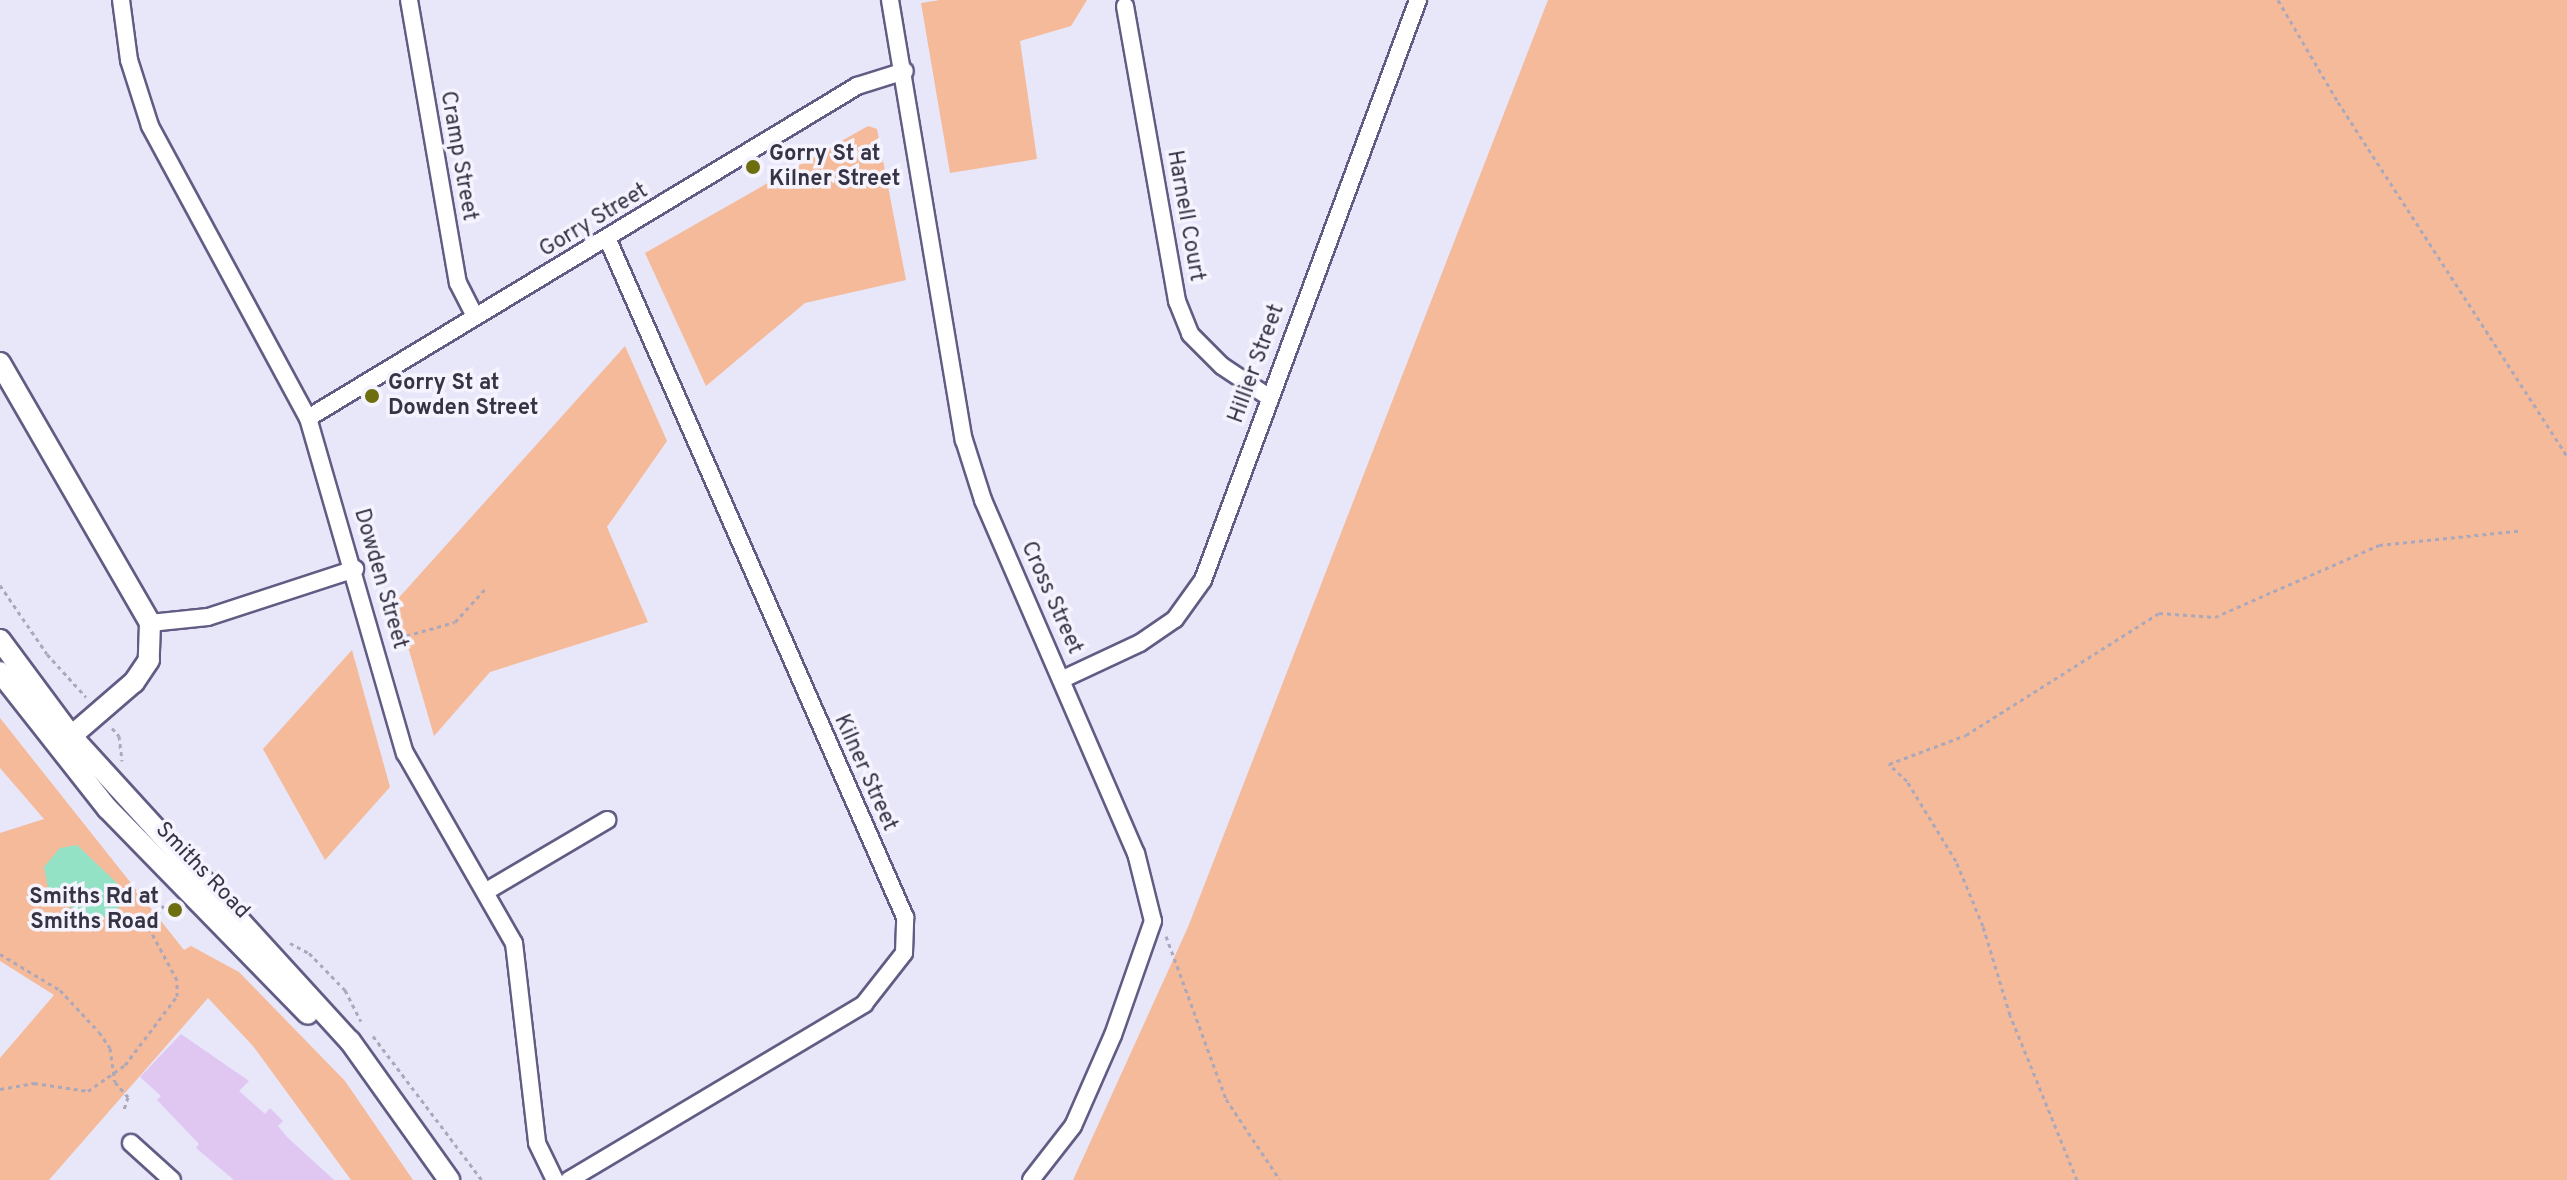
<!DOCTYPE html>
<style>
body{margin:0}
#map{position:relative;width:2567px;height:1180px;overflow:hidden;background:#e8e6f9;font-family:Overpass,sans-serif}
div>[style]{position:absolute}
.green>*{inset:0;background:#f4ba99}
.water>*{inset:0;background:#93e2c6}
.building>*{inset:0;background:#dfc7f2}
.path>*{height:3px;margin-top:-1.5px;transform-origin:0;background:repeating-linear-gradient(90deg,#aba8bb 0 4px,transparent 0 8px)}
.roads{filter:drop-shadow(2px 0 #615c84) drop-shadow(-2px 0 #615c84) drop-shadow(0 2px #615c84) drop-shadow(0 -2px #615c84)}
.minor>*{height:16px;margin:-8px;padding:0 8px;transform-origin:8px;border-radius:8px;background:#fff}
.tertiary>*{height:20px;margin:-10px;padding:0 10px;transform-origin:10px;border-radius:10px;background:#fff}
.dots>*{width:22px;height:22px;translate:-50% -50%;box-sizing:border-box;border:4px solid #f5f4fe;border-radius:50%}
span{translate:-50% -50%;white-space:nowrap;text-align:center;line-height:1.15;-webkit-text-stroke:7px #f5f4fe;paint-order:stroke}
.poi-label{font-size:22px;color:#363345;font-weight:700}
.left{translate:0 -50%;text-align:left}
.right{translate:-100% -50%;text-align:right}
.street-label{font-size:22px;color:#363345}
</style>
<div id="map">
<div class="green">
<i style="clip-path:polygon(940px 0,1087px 0,1071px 26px,1020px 41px,1037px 159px,950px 173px,921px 3px)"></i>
<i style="clip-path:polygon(1548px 0,2567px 0,2567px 1180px,1073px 1180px,1188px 927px)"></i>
<i style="clip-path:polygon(868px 126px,877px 129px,906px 280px,805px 303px,706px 386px,645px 253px)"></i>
<i style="clip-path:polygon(625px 346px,667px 441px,607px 527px,648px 622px,490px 672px,434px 736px,395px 602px)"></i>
<i style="clip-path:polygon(352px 650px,390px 787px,325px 860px,263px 749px)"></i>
<i style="clip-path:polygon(0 718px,184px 950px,191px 946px,239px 972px,345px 1081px,413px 1180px,351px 1180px,253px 1046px,208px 998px,49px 1180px,0 1180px,0 1058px,54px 995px,0 961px,0 833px,44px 819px,0 768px)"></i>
</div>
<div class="water">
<i style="clip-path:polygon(77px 845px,120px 886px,124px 903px,108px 916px,94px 918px,75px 911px,48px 888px,44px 867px,60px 848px)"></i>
</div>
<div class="building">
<i style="clip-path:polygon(181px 1034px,249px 1081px,239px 1091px,265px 1114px,270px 1108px,283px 1121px,278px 1126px,287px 1137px,334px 1180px,234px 1180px,196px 1148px,199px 1144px,157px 1100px,161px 1096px,140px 1077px)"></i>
</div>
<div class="path">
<i style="left:2278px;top:0;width:118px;rotate:59.5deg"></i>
<i style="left:2338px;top:102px;width:422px;rotate:57.1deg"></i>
<i style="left:0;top:585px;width:83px;rotate:55.7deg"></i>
<i style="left:47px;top:654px;width:58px;rotate:47.8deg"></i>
<i style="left:391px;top:640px;width:66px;rotate:-15.7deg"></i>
<i style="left:455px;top:622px;width:46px;rotate:-47.6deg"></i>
<i style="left:112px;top:728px;width:11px;rotate:49deg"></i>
<i style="left:119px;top:736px;width:25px;rotate:83deg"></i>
<i style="left:1166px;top:936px;width:174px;rotate:69.8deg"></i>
<i style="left:1226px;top:1099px;width:97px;rotate:56.3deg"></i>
<i style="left:290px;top:943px;width:21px;rotate:28deg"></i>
<i style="left:309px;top:953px;width:52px;rotate:45.8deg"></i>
<i style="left:345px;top:990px;width:35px;rotate:63deg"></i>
<i style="left:0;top:954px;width:70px;rotate:31deg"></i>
<i style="left:60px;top:990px;width:57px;rotate:47.1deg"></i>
<i style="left:99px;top:1032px;width:19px;rotate:55deg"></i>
<i style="left:110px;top:1048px;width:34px;rotate:82deg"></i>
<i style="left:115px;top:1082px;width:20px;rotate:49deg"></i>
<i style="left:128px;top:1097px;width:16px;rotate:108deg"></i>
<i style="left:373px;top:1036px;width:181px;rotate:52.9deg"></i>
<i style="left:0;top:1089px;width:35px;rotate:-10deg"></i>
<i style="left:34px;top:1083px;width:55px;rotate:8.4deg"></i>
<i style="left:88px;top:1091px;width:45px;rotate:-35.1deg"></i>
<i style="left:125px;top:1065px;width:86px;rotate:-53deg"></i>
<i style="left:177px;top:996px;width:16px;rotate:-90deg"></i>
<i style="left:177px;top:980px;width:59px;rotate:-118.3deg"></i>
<i style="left:149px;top:928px;width:27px;rotate:-57deg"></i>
<i style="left:2077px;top:1180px;width:178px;rotate:-112.1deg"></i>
<i style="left:2010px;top:1015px;width:93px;rotate:-106.9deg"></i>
<i style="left:1983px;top:926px;width:70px;rotate:-112.6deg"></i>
<i style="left:1956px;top:861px;width:94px;rotate:-121.5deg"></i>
<i style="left:1907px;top:781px;width:25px;rotate:-137deg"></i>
<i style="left:1889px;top:764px;width:82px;rotate:-20.6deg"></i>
<i style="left:1966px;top:735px;width:228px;rotate:-32.3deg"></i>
<i style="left:2159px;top:613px;width:56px;rotate:4.1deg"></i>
<i style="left:2215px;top:617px;width:179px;rotate:-23.7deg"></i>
<i style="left:2379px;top:545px;width:140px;rotate:-5.8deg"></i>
</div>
<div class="roads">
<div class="minor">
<i style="left:121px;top:0;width:61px;rotate:82.4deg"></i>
<i style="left:129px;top:60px;width:69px;rotate:72.3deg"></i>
<i style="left:150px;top:126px;width:332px;rotate:61.6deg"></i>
<i style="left:308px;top:418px;width:349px;rotate:73.9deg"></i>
<i style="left:405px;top:753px;width:219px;rotate:60.2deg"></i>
<i style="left:514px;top:943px;width:201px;rotate:83.4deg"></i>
<i style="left:537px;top:1143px;width:41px;rotate:64.1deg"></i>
<i style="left:409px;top:0;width:287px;rotate:80.2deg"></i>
<i style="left:458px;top:283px;width:37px;rotate:63deg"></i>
<i style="left:890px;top:0;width:446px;rotate:80.5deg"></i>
<i style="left:964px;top:440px;width:63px;rotate:72.4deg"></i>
<i style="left:983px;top:500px;width:385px;rotate:66.6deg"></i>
<i style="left:1136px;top:853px;width:70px;rotate:76deg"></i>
<i style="left:1153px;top:921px;width:121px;rotate:109.3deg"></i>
<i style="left:1113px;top:1035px;width:99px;rotate:113.7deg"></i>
<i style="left:1073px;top:1126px;width:68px;rotate:127.9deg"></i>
<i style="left:1125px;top:6px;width:300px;rotate:80deg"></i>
<i style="left:1177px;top:301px;width:35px;rotate:68deg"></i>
<i style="left:1190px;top:334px;width:45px;rotate:45deg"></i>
<i style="left:1222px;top:366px;width:54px;rotate:33.7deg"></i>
<i style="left:308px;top:418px;width:642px;rotate:-31.16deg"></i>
<i style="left:857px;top:86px;width:50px;rotate:-17.4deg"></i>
<i style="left:150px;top:623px;width:58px;rotate:-5.9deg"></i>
<i style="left:208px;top:617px;width:155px;rotate:-18.1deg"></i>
<i style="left:1063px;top:679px;width:85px;rotate:-25.1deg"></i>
<i style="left:1140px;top:643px;width:42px;rotate:-34.4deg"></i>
<i style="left:1175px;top:619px;width:48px;rotate:-54.3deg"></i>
<i style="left:1203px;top:580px;width:619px;rotate:-69.66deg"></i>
<i style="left:485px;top:892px;width:142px;rotate:-30.5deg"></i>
<i style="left:131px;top:1143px;width:55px;rotate:42.1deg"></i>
<i style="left:569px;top:1180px;width:344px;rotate:-30.8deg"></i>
<i style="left:864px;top:1004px;width:65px;rotate:-51.9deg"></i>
<i style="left:904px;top:953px;width:36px;rotate:-88deg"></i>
<i style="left:905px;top:917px;width:739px;rotate:-113.69deg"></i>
</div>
<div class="tertiary">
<i style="left:0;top:363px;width:300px;rotate:60deg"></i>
<i style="left:150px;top:623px;width:37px;rotate:92deg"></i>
<i style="left:149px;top:660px;width:27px;rotate:124deg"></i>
<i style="left:134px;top:682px;width:96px;rotate:139.2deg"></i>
<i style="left:0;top:640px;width:121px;rotate:53.4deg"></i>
<i style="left:72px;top:737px;width:412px;rotate:47.6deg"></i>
<i style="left:350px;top:1041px;width:171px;rotate:54.5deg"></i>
<i style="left:0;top:672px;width:174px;rotate:51.8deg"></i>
<i style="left:108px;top:809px;width:286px;rotate:45.7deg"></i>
</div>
</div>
<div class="dots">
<i style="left:753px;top:167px;background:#6d6e10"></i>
<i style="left:372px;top:396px;background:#6d6e10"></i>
<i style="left:175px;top:910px;background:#6d6e10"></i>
</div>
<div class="poi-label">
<span class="left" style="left:769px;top:167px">Gorry St at<br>Kilner Street</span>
<span class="left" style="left:388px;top:396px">Gorry St at<br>Dowden Street</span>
<span class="right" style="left:159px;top:910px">Smiths Rd at<br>Smiths Road</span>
</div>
<div class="street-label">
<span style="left:458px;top:156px;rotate:80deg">Cramp Street</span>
<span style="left:1185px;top:216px;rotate:80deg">Harnell Court</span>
<span style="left:594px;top:221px;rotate:-31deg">Gorry Street</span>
<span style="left:1257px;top:364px;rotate:-70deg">Hillier Street</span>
<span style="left:380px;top:579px;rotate:74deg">Dowden Street</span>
<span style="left:1051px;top:598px;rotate:66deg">Cross Street</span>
<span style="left:865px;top:773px;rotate:66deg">Kilner Street</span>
<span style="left:202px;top:871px;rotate:46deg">Smiths Road</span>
</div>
</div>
